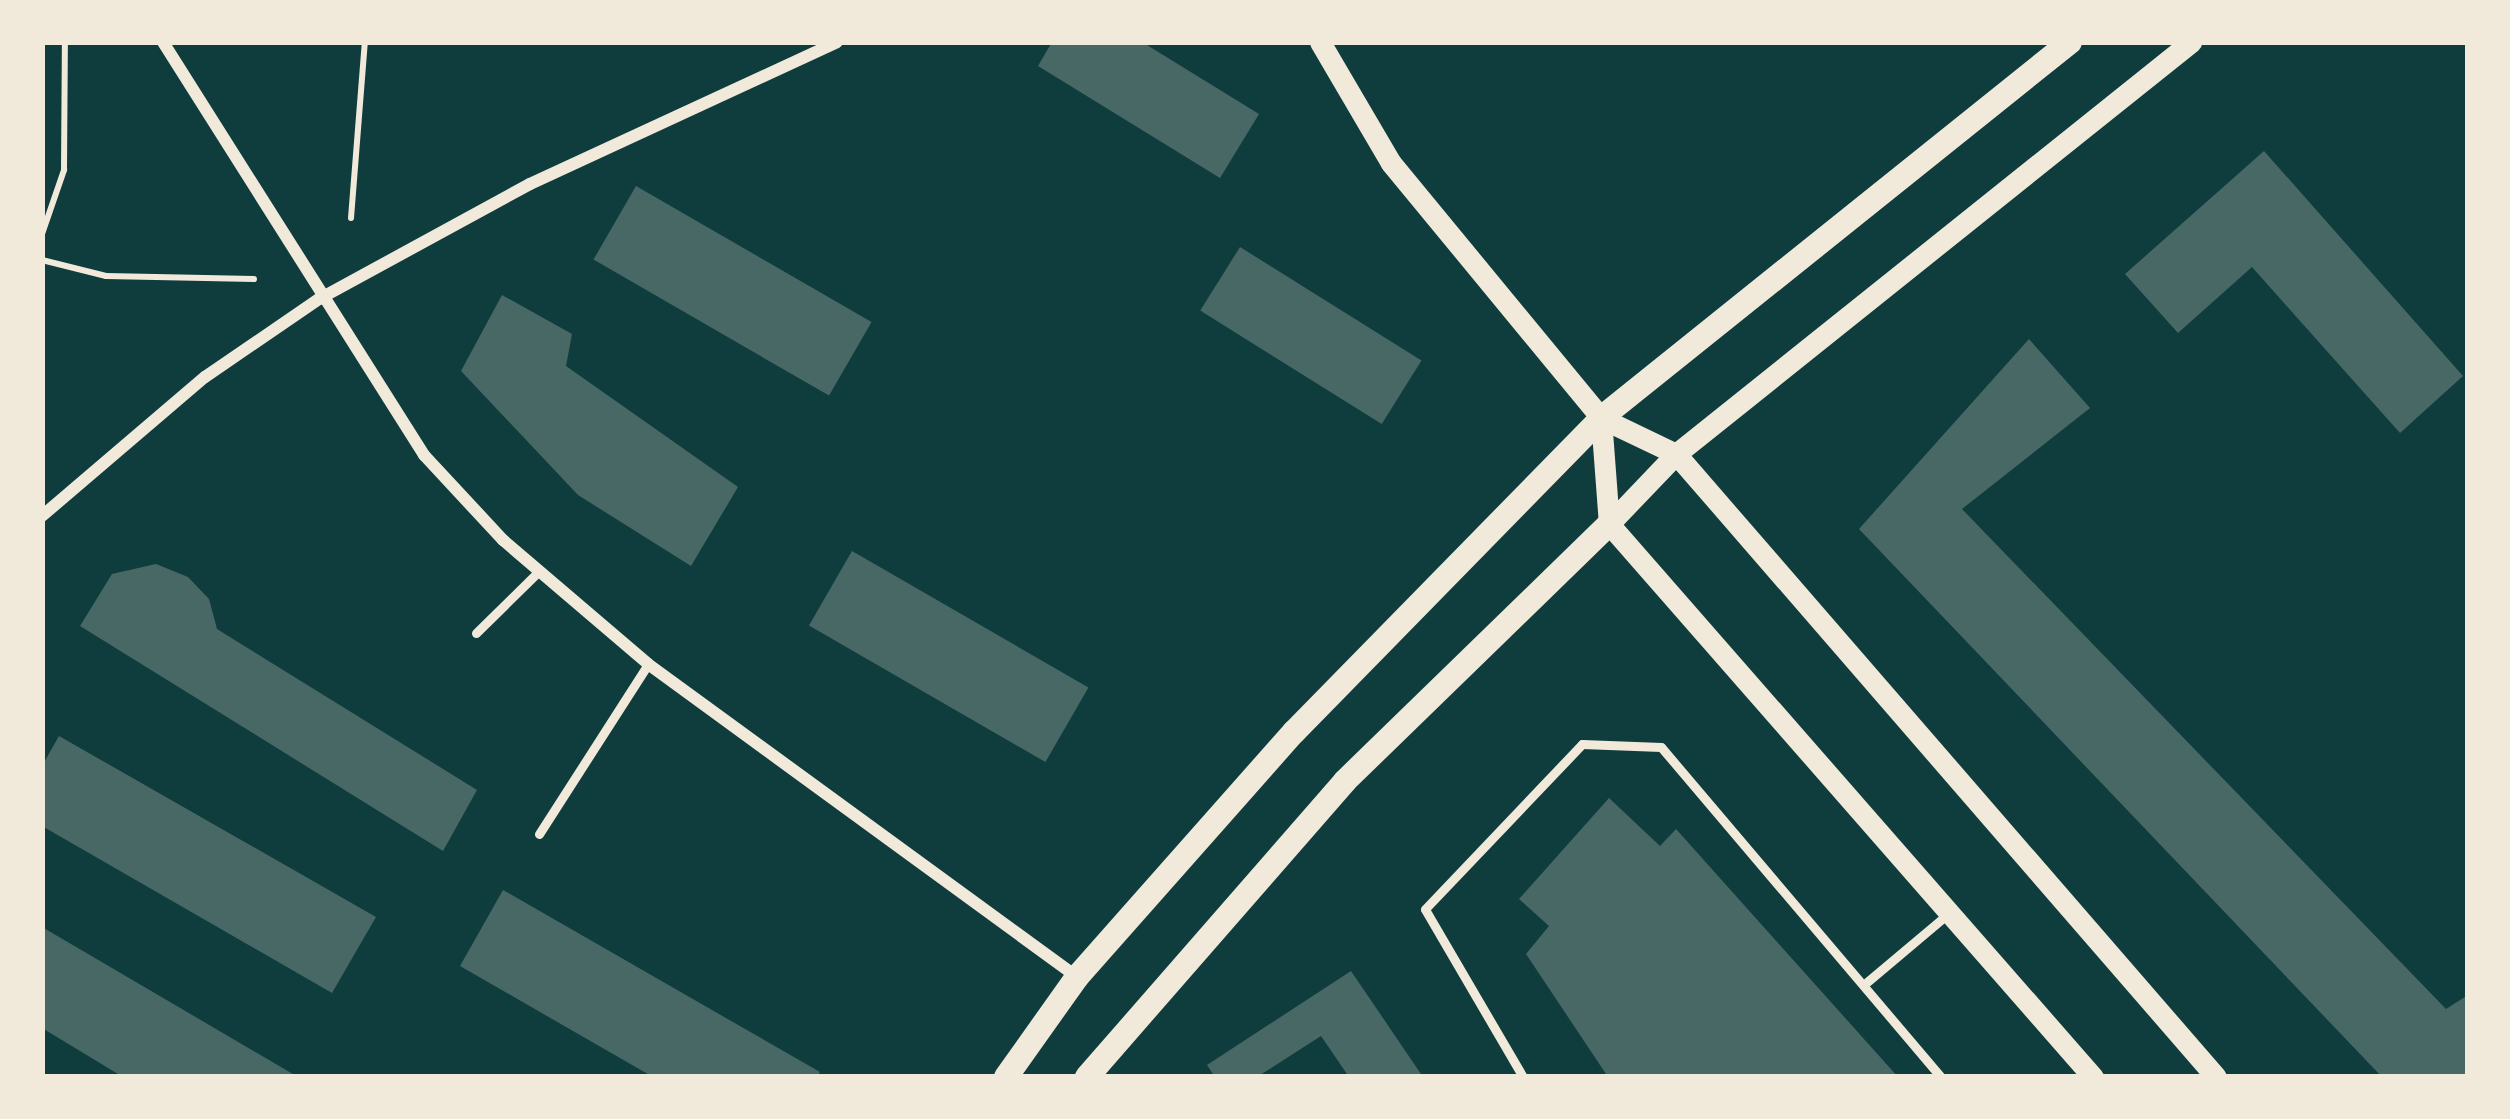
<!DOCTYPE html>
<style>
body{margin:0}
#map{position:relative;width:2510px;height:1119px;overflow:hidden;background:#0f3d3e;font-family:"Varela Round",sans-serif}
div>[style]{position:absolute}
.building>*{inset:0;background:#486865;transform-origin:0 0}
.path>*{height:6px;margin:-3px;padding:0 3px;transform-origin:3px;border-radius:3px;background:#f1e9da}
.service>*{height:9px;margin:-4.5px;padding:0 4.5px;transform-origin:4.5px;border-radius:4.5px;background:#f1e9da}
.minor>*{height:12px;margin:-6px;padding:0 6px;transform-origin:6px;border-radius:6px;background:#f1e9da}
.tertiary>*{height:21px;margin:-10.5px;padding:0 10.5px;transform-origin:10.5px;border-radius:10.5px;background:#f1e9da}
.secondary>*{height:24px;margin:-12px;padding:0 12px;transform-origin:12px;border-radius:12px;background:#f1e9da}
span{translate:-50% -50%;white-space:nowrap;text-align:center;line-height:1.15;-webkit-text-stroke:9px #f1e9da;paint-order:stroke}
.frame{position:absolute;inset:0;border:45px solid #f1e9da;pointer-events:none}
</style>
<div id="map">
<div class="building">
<i style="clip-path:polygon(1052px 42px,1142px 42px,1259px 114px,1220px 178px,1038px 66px)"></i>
<i style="clip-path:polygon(2264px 151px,2463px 376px,2400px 433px,2252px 267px,2178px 333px,2125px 274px)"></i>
<i style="left:636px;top:186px;width:272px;height:85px;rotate:30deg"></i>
<i style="left:1240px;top:247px;width:214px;height:75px;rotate:32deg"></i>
<i style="clip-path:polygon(502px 295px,572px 334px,566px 366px,738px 487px,691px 566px,578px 495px,461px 371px)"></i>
<i style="clip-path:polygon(2029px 339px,2090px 408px,1962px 509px,2446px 1009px,2468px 995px,2468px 1077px,2382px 1077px,1859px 529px)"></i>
<i style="left:852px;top:551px;width:273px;height:86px;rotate:30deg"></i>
<i style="clip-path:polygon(156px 564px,188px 577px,209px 599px,217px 629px,477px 790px,443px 851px,80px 626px,112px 574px)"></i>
<i style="clip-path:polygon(59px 736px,376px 917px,332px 993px,42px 826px,42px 766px)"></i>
<i style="clip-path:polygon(1609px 798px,1660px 846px,1676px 829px,1898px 1077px,1608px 1077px,1526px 954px,1549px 926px,1519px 899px)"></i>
<i style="clip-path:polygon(503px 890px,820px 1072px,817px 1077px,653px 1077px,460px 966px)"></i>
<i style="clip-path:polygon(42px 927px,298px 1077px,123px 1077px,42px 1028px)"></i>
<i style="clip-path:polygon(1351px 971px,1423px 1077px,1349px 1077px,1321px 1036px,1257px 1077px,1215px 1077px,1207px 1065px)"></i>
</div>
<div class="path">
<i style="left:351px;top:218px;width:177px;rotate:-85.5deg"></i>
<i style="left:42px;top:234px;width:68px;rotate:-71deg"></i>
<i style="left:64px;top:170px;width:128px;rotate:-89.6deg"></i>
<i style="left:42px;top:260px;width:66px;rotate:14deg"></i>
<i style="left:106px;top:276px;width:148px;rotate:1.2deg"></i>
</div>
<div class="service">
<i style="left:476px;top:633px;width:88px;rotate:-44.5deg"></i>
<i style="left:539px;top:834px;width:202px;rotate:-57.3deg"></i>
<i style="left:1867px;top:982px;width:107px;rotate:-40.1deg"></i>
<i style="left:1523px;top:1077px;width:194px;rotate:-120.3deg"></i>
<i style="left:1425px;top:909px;width:228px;rotate:-46.4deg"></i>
<i style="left:1582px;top:744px;width:79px;rotate:2.2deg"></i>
<i style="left:1661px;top:747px;width:433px;rotate:49.7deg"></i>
</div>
<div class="minor">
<i style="left:163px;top:42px;width:489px;rotate:57.7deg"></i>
<i style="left:424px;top:455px;width:116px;rotate:47.1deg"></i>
<i style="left:503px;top:540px;width:191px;rotate:40.5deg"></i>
<i style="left:648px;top:664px;width:531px;rotate:36.11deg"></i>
<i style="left:42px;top:516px;width:214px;rotate:-40.5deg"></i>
<i style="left:205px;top:377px;width:138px;rotate:-34.4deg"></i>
<i style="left:319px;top:299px;width:240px;rotate:-28.6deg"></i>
<i style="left:530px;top:184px;width:338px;rotate:-24.8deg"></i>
</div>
<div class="tertiary">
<i style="left:1320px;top:42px;width:140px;rotate:59.6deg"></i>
<i style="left:1391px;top:163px;width:330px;rotate:50.5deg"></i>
<i style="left:1601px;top:418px;width:83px;rotate:25.6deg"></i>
<i style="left:1676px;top:454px;width:824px;rotate:49.08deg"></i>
<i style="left:1601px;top:418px;width:106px;rotate:85.7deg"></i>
<i style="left:1609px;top:524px;width:735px;rotate:48.81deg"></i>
<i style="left:1609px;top:524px;width:97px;rotate:-46.3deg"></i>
<i style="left:1676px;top:454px;width:660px;rotate:-38.66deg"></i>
</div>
<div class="secondary">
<i style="left:1006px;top:1077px;width:123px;rotate:-54.6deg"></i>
<i style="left:1077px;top:977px;width:327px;rotate:-48.5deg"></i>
<i style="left:1294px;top:732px;width:439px;rotate:-45.6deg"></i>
<i style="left:1601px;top:418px;width:601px;rotate:-38.72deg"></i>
<i style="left:1087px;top:1077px;width:393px;rotate:-48.9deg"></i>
<i style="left:1345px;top:781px;width:368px;rotate:-44.2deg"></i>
</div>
<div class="frame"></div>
</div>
